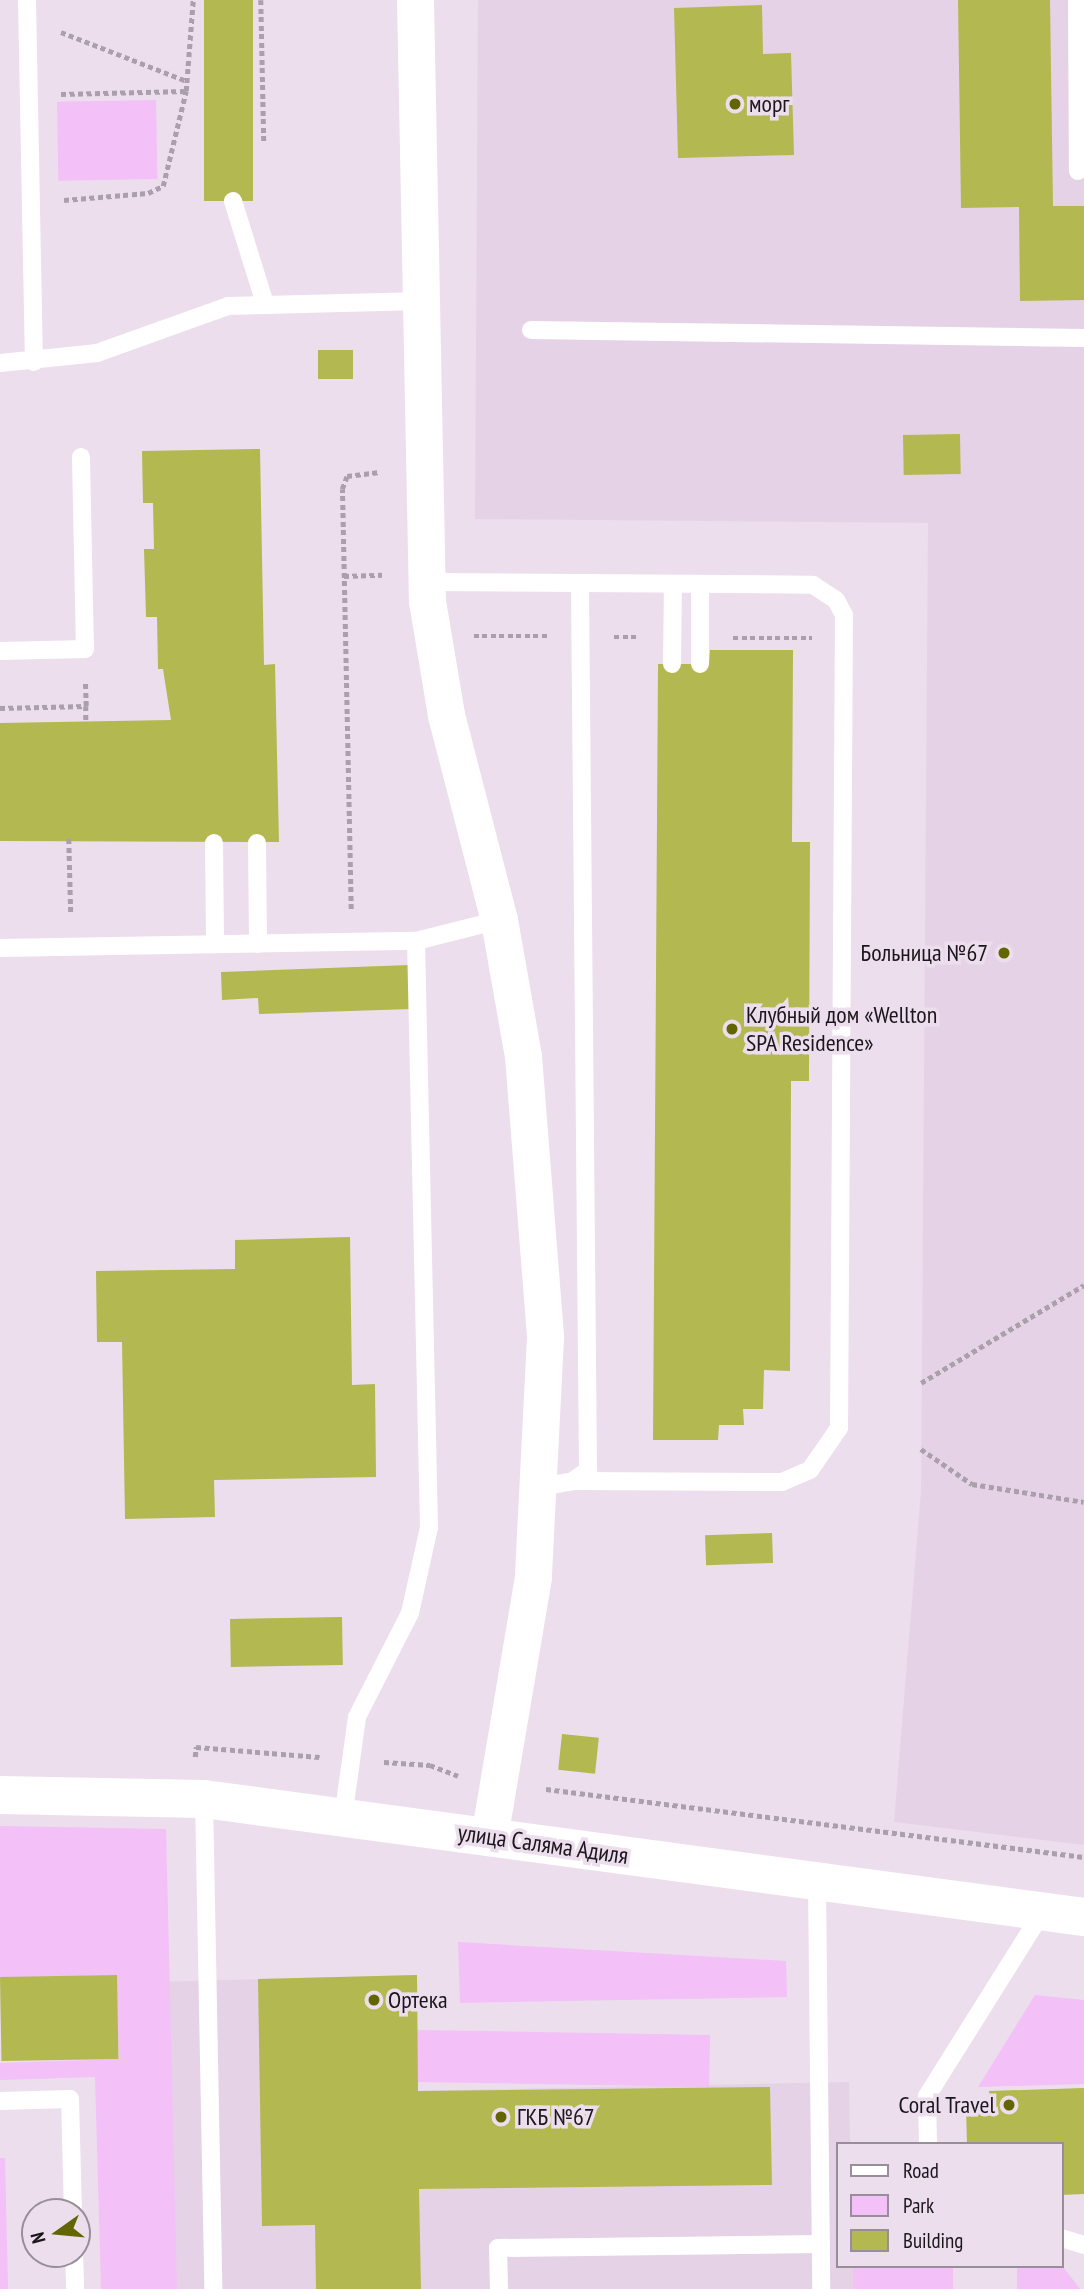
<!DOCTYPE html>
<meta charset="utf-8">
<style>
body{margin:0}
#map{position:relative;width:1084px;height:2289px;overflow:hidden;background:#ecdeed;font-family:"PT Sans Narrow",sans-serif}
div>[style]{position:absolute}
.built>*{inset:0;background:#e5d2e7}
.green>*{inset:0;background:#f3c0f8;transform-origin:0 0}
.building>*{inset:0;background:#b3b851;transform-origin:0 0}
.path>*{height:4.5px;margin-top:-2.25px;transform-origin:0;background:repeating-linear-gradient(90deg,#aa9fab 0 5px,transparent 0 8.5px)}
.service>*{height:18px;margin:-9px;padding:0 9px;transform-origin:9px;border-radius:9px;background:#fff}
.minor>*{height:37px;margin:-18.5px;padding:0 18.5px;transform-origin:18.5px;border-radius:18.5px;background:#fff}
.tertiary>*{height:38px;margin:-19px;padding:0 19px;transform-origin:19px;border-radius:19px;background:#fff}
.dots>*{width:19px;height:19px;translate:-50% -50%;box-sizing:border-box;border:4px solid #ecdeed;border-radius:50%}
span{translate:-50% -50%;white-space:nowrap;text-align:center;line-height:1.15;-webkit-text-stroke:7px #ecdeed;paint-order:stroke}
.poi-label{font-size:24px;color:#1b161c}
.left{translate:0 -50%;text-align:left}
.right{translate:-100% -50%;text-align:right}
.street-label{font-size:24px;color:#1b161c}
.legend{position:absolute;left:836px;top:2142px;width:228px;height:126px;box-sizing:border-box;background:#ecdeed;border:2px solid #988e99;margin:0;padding:9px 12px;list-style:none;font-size:21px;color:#1b161c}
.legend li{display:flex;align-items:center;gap:14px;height:35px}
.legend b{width:35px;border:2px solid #988e99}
.north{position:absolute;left:21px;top:2198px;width:70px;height:70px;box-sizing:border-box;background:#ecdeed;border:2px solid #988e99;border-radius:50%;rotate:255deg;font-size:19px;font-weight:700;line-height:28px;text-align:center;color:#1b161c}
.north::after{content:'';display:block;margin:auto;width:24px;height:32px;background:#626500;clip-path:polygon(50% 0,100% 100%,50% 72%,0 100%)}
</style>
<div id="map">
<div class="built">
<i style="clip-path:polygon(478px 0,1084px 0,1084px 1845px,894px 1822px,921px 1491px,928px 523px,475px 519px)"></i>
<i style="clip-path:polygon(417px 1975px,418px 2091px,849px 2082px,850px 2144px,837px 2144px,837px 2266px,853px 2266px,854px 2289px,157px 2289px,150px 1982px)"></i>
</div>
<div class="green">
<i style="left:156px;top:100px;width:79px;height:99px;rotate:89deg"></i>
<i style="clip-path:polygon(0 1826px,166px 1829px,177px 2289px,101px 2289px,95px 2077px,0 2080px,0 2063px,119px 2059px,116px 1975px,0 1978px)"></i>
<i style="clip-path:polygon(458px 1942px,786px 1961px,787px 1997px,460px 2003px)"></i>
<i style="clip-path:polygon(1035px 1995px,1084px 2000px,1084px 2084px,978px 2087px)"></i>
<i style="left:710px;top:2035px;width:52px;height:293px;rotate:91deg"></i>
<i style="clip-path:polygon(0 2158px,5px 2158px,8px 2289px,0 2289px)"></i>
<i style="clip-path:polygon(1061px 2264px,1080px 2289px,1017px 2289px,1017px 2266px)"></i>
<i style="left:853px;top:2266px;width:100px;height:23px"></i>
</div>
<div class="building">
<i style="left:204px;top:0;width:49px;height:201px"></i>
<i style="clip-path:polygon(958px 0,1050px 0,1053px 206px,1084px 206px,1084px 300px,1020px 301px,1019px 207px,961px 208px)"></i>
<i style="clip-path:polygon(762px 5px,763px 54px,791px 53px,794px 155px,678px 158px,674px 8px)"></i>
<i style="left:318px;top:350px;width:35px;height:29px"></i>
<i style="left:960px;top:434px;width:40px;height:57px;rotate:89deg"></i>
<i style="clip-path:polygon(260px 449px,264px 665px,275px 664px,279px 842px,0 841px,0 723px,171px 720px,163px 669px,158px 669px,157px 617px,146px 617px,144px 549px,154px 549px,153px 503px,143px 503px,142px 451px)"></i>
<i style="clip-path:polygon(710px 650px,793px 650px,792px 842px,810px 842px,809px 1081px,791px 1081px,790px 1371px,764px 1370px,763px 1409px,743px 1409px,744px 1425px,719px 1425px,718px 1440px,653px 1440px,658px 664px,709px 664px)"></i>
<i style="clip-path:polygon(409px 965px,411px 1009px,259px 1014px,258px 998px,222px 1000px,221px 972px)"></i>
<i style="clip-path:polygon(350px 1237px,352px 1385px,375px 1384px,376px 1477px,214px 1480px,215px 1517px,125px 1519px,122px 1342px,97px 1342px,96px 1271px,235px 1269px,235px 1240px)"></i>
<i style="left:772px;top:1533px;width:30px;height:67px;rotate:88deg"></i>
<i style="left:342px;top:1617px;width:48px;height:112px;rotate:89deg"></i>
<i style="left:562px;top:1734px;width:37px;height:36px;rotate:6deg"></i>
<i style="left:117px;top:1975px;width:84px;height:117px;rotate:89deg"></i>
<i style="clip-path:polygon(417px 1975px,418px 2091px,770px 2087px,772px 2185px,419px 2189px,421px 2289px,316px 2289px,315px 2225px,262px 2226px,258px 1979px)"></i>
<i style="clip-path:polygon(1084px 2088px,1084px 2194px,1061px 2195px,1061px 2144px,967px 2144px,966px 2109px,990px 2108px,989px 2091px)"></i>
</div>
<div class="path">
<i style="left:261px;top:0;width:144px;rotate:88.8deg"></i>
<i style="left:61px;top:32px;width:135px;rotate:21.3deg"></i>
<i style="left:61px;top:94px;width:125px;rotate:-1.4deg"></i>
<i style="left:64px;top:200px;width:84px;rotate:-4.8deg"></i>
<i style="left:148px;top:193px;width:17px;rotate:-25deg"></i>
<i style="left:163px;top:186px;width:98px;rotate:-76.4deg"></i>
<i style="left:186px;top:91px;width:91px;rotate:-85.6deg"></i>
<i style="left:344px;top:576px;width:38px;rotate:-2deg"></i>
<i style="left:474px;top:636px;width:75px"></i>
<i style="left:614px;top:637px;width:26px"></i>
<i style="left:733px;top:638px;width:79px"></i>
<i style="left:86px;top:706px;width:15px;rotate:90deg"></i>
<i style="left:0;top:708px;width:86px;rotate:-1.3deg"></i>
<i style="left:86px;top:706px;width:25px;rotate:-92deg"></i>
<i style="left:69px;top:839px;width:76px;rotate:88.5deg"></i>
<i style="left:351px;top:909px;width:420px;rotate:-91.2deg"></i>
<i style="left:342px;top:489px;width:14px;rotate:-69deg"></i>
<i style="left:347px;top:476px;width:33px;rotate:-7deg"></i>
<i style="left:921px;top:1383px;width:190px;rotate:-31deg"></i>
<i style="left:921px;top:1449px;width:62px;rotate:34.5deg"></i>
<i style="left:972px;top:1484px;width:113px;rotate:9.1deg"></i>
<i style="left:195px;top:1757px;width:10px;rotate:-84deg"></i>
<i style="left:196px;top:1747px;width:124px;rotate:4.6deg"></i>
<i style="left:384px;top:1762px;width:46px;rotate:3.7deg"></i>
<i style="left:430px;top:1765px;width:30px;rotate:21deg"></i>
<i style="left:546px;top:1789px;width:542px;rotate:7.2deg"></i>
</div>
<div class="service">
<i style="left:27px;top:0;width:362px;rotate:88.9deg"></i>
<i style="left:1077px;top:0;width:171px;rotate:89.7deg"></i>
<i style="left:233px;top:201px;width:108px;rotate:72.7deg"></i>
<i style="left:531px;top:330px;width:553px;rotate:0.83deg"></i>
<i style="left:0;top:363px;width:98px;rotate:-5.9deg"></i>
<i style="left:97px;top:353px;width:139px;rotate:-19.7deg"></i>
<i style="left:228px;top:306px;width:193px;rotate:-1.5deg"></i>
<i style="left:427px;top:582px;width:386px;rotate:0.4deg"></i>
<i style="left:813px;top:585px;width:27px;rotate:33deg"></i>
<i style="left:836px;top:600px;width:17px;rotate:62deg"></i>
<i style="left:844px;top:615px;width:813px;rotate:90.35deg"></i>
<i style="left:839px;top:1428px;width:51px;rotate:124.6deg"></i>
<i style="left:810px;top:1470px;width:30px;rotate:157deg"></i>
<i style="left:782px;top:1482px;width:209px;rotate:-179.7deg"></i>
<i style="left:0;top:651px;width:85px;rotate:-1.3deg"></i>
<i style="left:85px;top:649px;width:192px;rotate:-91.2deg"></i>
<i style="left:672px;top:664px;width:80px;rotate:-89.3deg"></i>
<i style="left:700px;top:664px;width:80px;rotate:-90deg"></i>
<i style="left:214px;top:843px;width:101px;rotate:89.4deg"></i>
<i style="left:257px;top:843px;width:101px;rotate:89.4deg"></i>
<i style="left:0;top:948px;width:416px;rotate:-1deg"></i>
<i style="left:416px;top:941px;width:86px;rotate:-14.2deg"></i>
<i style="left:540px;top:1487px;width:34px;rotate:-10deg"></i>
<i style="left:573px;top:1481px;width:19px;rotate:-36deg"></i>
<i style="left:588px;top:1470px;width:887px;rotate:-90.52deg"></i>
<i style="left:204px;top:1799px;width:490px;rotate:88.9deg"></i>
<i style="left:343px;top:1818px;width:102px;rotate:-82.1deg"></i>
<i style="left:357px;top:1717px;width:117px;rotate:-63deg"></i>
<i style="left:410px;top:1613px;width:88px;rotate:-77.5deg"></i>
<i style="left:429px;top:1527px;width:586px;rotate:-91.27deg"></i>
<i style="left:817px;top:1881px;width:408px;rotate:89.4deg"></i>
<i style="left:0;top:2101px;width:70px;rotate:-1.6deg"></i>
<i style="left:70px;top:2099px;width:113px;rotate:88.5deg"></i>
<i style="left:928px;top:2144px;width:48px;rotate:-91.2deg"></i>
<i style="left:927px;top:2096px;width:218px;rotate:-57.9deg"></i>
<i style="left:1061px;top:2238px;width:24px;rotate:17deg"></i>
<i style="left:74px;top:2254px;width:35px;rotate:88deg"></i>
<i style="left:499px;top:2289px;width:41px;rotate:-91.4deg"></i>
<i style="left:498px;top:2248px;width:323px;rotate:-0.7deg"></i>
</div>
<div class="minor">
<i style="left:415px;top:0;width:601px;rotate:88.86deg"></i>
<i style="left:427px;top:601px;width:116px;rotate:80.5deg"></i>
<i style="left:446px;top:715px;width:212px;rotate:75.5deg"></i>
<i style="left:499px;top:920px;width:138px;rotate:80deg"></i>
<i style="left:523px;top:1056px;width:282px;rotate:85.5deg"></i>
<i style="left:545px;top:1337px;width:240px;rotate:92.9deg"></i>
<i style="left:533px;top:1577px;width:264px;rotate:99.6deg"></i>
</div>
<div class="tertiary">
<i style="left:0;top:1795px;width:204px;rotate:1.1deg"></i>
<i style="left:204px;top:1799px;width:888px;rotate:7.64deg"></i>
</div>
<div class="dots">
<i style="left:735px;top:104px;background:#626500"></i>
<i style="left:1004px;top:953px;background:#626500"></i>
<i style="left:732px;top:1029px;background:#626500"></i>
<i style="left:374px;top:2000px;background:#626500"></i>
<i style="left:1009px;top:2105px;background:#626500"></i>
<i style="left:501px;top:2117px;background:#626500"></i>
</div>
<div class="poi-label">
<span class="left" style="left:749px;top:104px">морг</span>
<span class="right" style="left:988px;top:953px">Больница №67</span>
<span class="left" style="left:746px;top:1029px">Клубный дом «Wellton<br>SPA Residence»</span>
<span class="left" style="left:388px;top:2000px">Ортека</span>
<span class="right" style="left:995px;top:2105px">Coral Travel</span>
<span class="left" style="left:517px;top:2117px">ГКБ №67</span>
</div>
<div class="street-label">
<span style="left:543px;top:1844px;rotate:8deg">улица Саляма Адиля</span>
</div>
<ul class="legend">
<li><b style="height:9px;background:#fff"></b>Road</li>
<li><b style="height:19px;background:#f3c0f8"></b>Park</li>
<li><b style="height:19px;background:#b3b851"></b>Building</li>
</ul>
<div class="north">N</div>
</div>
